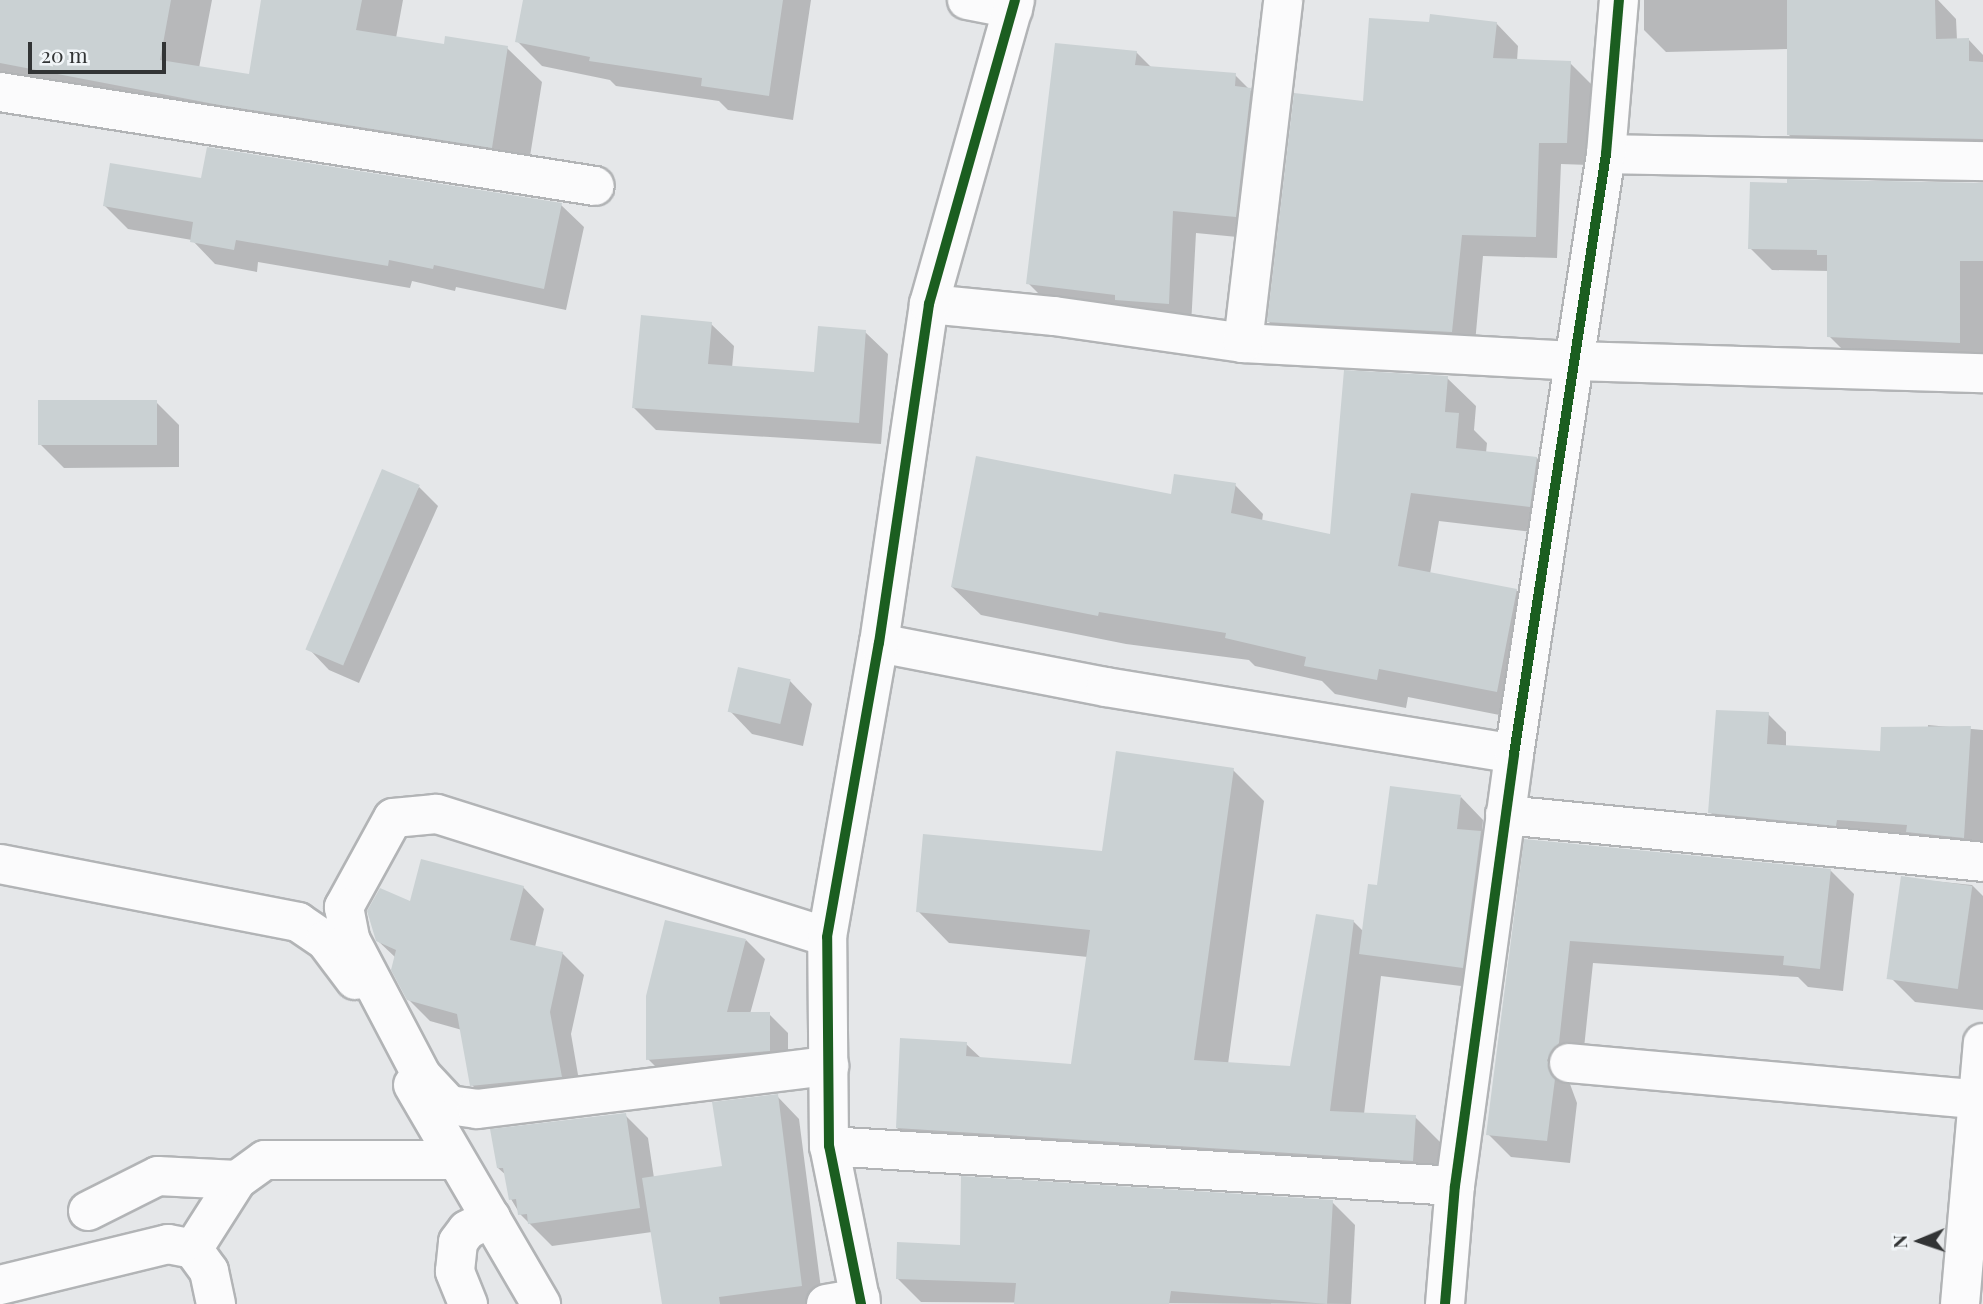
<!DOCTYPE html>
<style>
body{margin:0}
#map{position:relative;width:1983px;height:1304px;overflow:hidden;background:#e5e7e9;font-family:"Playfair Display",serif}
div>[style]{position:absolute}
.shadow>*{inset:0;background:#0003}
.building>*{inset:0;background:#cad1d3;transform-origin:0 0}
.roads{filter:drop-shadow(2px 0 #b2b4b6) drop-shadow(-2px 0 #b2b4b6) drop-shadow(0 2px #b2b4b6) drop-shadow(0 -2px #b2b4b6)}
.minor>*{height:38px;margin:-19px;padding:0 19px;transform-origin:19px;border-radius:19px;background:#fbfbfc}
.cycleway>*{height:10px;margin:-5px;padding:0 5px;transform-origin:5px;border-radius:5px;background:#1b5e20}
span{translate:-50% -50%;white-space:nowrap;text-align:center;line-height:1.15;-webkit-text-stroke:5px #f1f5f8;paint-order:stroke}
.north{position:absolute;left:1885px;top:1206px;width:70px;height:70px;-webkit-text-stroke:5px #f1f5f8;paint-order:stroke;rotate:268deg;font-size:19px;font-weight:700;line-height:28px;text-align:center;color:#323435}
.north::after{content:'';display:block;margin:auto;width:24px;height:32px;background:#323435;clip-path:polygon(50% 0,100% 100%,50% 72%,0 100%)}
.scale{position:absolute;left:28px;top:42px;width:138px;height:32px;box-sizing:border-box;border:4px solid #323435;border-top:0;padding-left:9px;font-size:21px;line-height:24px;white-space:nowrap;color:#323435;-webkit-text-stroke:5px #f1f5f8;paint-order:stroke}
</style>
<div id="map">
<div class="shadow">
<i style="clip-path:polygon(0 0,212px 0,199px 68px,250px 76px,263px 0,403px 0,396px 38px,446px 46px,507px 48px,542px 82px,526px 181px,0 91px)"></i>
<i style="clip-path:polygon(525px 0,811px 0,793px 120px,728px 110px,719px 101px,616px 86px,610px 80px,542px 66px,517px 41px)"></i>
<i style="clip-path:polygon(1644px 0,1938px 0,1956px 19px,1957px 40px,1969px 40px,1983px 55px,1983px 160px,1810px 157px,1789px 135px,1788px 49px,1666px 52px,1644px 30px)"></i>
<i style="clip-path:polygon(1496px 23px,1518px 46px,1517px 61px,1570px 63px,1592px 85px,1589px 165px,1561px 164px,1557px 258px,1483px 256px,1474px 354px,1291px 344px,1269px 322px,1365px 103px,1431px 24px)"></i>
<i style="clip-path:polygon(1136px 52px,1152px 68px,1235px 75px,1273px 113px,1258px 239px,1196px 233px,1191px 326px,1051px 306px,1028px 283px)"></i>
<i style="clip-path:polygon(203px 180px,561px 205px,584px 227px,566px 310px,456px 287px,455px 291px,412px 281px,410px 288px,258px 262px,257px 272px,215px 264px,192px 240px,128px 229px,105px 206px)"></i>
<i style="clip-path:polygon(1983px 185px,1983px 362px,1851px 358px,1829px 336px,1829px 271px,1772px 270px,1750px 248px)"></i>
<i style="clip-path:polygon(711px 324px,734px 346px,732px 368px,816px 374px,865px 332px,888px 354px,881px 444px,656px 430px,633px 407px)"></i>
<i style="clip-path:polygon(1447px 378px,1476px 406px,1474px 430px,1487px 443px,1486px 453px,1537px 458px,1565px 487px,1558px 535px,1439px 521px,1430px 574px,1516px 590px,1545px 619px,1525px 720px,1408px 697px,1406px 708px,1335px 694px,1322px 681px,1255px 666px,1249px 660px,1126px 644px,981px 615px,952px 587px,1172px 496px,1235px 485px,1263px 514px,1262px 521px,1332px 536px)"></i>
<i style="clip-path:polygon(156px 402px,179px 425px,179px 467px,64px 468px,41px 445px)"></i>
<i style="clip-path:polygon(419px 487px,438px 506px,359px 683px,329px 670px,310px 650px)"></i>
<i style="clip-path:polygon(790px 681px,812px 704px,803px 746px,752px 734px,730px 711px)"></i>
<i style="clip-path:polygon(1768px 714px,1786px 732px,1786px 747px,1881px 753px,1928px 731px,1928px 725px,1983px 730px,1983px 856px,1729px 831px,1710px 812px)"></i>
<i style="clip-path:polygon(1233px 770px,1264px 801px,1228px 1064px,1291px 1068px,1353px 921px,1364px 932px,1379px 887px,1461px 797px,1483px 820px,1482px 834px,1503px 855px,1485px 989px,1381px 976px,1364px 1114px,1415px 1117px,1446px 1148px,1443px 1192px,929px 1159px,897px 1128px,966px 1044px,982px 1059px,1073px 1066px,1088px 957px,949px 943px,918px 911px,1103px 853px)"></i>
<i style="clip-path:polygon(1526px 841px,1831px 871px,1854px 894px,1843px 991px,1808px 987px,1798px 977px,1593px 963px,1582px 1067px,1570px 1084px,1577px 1103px,1570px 1163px,1511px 1157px,1488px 1134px)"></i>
<i style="clip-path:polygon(1903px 878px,1972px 885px,1983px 896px,1983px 1010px,1915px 1002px,1892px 979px)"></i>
<i style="clip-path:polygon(523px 887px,544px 909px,535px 947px,562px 953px,584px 975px,571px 1034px,582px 1098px,493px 1107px,472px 1085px,462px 1030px,430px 1021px,408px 999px,396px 958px,377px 940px,369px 911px)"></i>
<i style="clip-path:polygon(746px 940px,765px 959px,750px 1014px,769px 1014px,788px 1033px,788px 1070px,667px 1078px,648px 1059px)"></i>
<i style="clip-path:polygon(777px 1096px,799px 1119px,823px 1304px,663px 1304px,652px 1232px,552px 1246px,520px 1214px,511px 1199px,507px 1176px,498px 1168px,625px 1115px,648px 1138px,654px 1178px,724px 1168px)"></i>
<i style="clip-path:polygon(1332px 1202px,1355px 1225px,1351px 1304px,921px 1302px,898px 1279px,961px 1247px)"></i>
</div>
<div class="building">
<i style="clip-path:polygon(0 0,171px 0,160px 60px,249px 74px,261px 0,362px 0,356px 30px,444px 44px,445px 36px,508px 46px,492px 148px,214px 104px,0 63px)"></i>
<i style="clip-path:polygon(523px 0,783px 0,769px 96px,701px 86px,702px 78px,589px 61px,590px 57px,515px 42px)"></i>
<i style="clip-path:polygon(1787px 0,1935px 0,1936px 39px,1969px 38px,1969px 61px,1983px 62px,1983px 139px,1787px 135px)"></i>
<i style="clip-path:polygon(1430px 14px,1497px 22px,1493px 58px,1571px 61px,1567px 143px,1539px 143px,1536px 237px,1462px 235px,1452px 332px,1267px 322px,1294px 93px,1363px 101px,1369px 18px,1429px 22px)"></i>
<i style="clip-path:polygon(1055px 43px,1137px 51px,1135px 65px,1236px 73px,1235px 86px,1251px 88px,1236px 217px,1173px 211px,1169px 304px,1115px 300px,1115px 295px,1026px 284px)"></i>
<i style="clip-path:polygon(207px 147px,562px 203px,544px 289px,434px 265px,433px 269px,389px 260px,388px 266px,236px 240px,234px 250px,190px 242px,193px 222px,103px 206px,110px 163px,201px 178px)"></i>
<i style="clip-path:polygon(1787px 179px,1983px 183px,1983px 261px,1960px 261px,1960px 343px,1827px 337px,1827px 255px,1817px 255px,1817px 250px,1748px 249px,1750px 182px,1787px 183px)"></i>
<i style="clip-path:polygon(641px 315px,712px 322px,708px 364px,814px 372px,818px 326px,866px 330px,859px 423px,632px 408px)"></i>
<i style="clip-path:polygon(1344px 370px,1448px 376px,1445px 412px,1459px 413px,1456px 448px,1537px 457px,1530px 507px,1411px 493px,1398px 566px,1517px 589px,1497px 692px,1379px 669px,1377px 680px,1304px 666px,1306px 657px,1225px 638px,1226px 633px,1099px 612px,1098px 616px,951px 587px,976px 456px,1171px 494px,1174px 474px,1236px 483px,1231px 513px,1330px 534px)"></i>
<i style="left:157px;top:400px;width:45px;height:119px;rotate:90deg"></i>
<i style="left:382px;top:469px;width:41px;height:196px;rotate:23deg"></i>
<i style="left:738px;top:667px;width:54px;height:46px;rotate:13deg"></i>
<i style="clip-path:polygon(1716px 710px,1769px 712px,1767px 744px,1880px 751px,1881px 727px,1971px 726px,1964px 838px,1906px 832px,1907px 825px,1837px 820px,1836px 826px,1708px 813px)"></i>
<i style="clip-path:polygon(1116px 751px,1234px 768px,1194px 1060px,1290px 1066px,1316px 914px,1354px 920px,1330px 1111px,1416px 1115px,1413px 1161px,896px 1128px,900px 1038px,967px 1042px,966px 1056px,1071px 1064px,1090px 930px,916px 912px,923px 834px,1102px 851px)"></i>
<i style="clip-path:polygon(1390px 786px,1461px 795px,1457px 829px,1481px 831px,1463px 968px,1359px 954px,1368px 884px,1377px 885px)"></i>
<i style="clip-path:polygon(1524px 839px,1831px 869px,1820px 969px,1783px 965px,1784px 956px,1570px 941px,1559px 1043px,1547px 1060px,1555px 1079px,1547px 1141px,1486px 1135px)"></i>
<i style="clip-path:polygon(421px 859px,524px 886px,510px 940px,563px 952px,550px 1012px,562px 1077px,470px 1086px,457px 1014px,407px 1000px,391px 970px,396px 950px,376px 941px,367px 911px,380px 888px,410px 901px)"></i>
<i style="left:1901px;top:876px;width:72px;height:104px;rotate:8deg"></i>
<i style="clip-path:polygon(665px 920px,746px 939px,727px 1012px,770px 1012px,770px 1051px,646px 1060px,646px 996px)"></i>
<i style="clip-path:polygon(778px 1094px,802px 1286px,719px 1297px,720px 1304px,662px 1304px,642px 1178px,722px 1166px,712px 1102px)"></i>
<i style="clip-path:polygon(626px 1113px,640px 1208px,528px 1224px,527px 1214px,518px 1215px,516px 1199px,509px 1200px,503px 1168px,497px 1168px,490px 1129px)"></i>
<i style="clip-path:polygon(961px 1176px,1333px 1200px,1327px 1304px,1171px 1291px,1169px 1304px,1014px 1304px,1016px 1283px,896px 1279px,897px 1242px,960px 1245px)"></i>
</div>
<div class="roads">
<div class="minor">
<i style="left:967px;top:0;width:47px;rotate:11.1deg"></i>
<i style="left:0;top:92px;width:602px;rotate:8.98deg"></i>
<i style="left:1606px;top:154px;width:377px;rotate:1.1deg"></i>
<i style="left:929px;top:304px;width:126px;rotate:5.5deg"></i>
<i style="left:1054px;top:316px;width:191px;rotate:8.1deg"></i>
<i style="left:1243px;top:343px;width:331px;rotate:3.1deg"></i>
<i style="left:1574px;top:361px;width:409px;rotate:1.7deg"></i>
<i style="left:1243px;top:343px;width:345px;rotate:-83.3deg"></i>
<i style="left:879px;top:643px;width:231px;rotate:11deg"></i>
<i style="left:1106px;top:687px;width:413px;rotate:9.3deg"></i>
<i style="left:1505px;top:815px;width:480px;rotate:5.6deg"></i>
<i style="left:0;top:864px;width:304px;rotate:11deg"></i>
<i style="left:298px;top:922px;width:32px;rotate:34deg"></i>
<i style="left:325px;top:940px;width:50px;rotate:53.1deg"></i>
<i style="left:827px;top:937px;width:410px;rotate:-162.5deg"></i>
<i style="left:436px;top:814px;width:43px;rotate:174.7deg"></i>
<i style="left:393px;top:818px;width:102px;rotate:118.8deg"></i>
<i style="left:344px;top:907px;width:33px;rotate:79deg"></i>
<i style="left:350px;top:939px;width:155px;rotate:62.3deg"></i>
<i style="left:422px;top:1076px;width:40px;rotate:47deg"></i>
<i style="left:449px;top:1105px;width:28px;rotate:8deg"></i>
<i style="left:477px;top:1109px;width:355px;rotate:-7deg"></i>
<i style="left:1569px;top:1063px;width:416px;rotate:5.1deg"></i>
<i style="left:413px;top:1085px;width:254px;rotate:59.7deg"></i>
<i style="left:829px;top:1146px;width:627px;rotate:3.66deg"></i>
<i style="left:88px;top:1211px;width:78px;rotate:-26.6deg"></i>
<i style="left:158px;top:1176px;width:79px;rotate:2.9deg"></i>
<i style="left:193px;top:1249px;width:82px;rotate:-57.5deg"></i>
<i style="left:237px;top:1180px;width:34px;rotate:-36deg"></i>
<i style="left:265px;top:1160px;width:189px"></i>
<i style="left:0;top:1285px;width:173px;rotate:-13.7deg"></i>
<i style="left:168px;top:1244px;width:25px;rotate:11deg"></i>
<i style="left:193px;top:1249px;width:27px;rotate:54deg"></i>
<i style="left:209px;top:1271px;width:34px;rotate:78deg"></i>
<i style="left:468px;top:1304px;width:35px;rotate:-112deg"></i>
<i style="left:455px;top:1271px;width:29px;rotate:-84deg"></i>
<i style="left:458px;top:1242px;width:15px;rotate:-53deg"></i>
<i style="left:467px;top:1230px;width:27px;rotate:-27deg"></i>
<i style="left:826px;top:1304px;width:35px;rotate:-10deg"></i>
<i style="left:861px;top:1304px;width:161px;rotate:-101.4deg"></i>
<i style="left:829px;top:1146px;width:209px;rotate:-90.5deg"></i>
<i style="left:827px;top:937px;width:299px;rotate:-80deg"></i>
<i style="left:879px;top:643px;width:343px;rotate:-81.6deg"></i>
<i style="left:929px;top:304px;width:316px;rotate:-74.2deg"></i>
<i style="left:1445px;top:1304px;width:118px;rotate:-85.2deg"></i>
<i style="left:1455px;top:1186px;width:436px;rotate:-82.2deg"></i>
<i style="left:1514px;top:754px;width:607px;rotate:-81.28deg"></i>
<i style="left:1606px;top:154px;width:155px;rotate:-85.2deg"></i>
<i style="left:1960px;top:1304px;width:262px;rotate:-85deg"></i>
</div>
</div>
<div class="cycleway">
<i style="left:861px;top:1304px;width:161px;rotate:-101.4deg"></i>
<i style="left:829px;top:1146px;width:209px;rotate:-90.5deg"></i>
<i style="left:827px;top:937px;width:299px;rotate:-80deg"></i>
<i style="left:879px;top:643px;width:343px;rotate:-81.6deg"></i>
<i style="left:929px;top:304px;width:316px;rotate:-74.2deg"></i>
<i style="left:1445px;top:1304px;width:118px;rotate:-85.2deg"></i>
<i style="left:1455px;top:1186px;width:436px;rotate:-82.2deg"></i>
<i style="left:1514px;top:754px;width:607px;rotate:-81.28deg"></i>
<i style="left:1606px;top:154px;width:155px;rotate:-85.2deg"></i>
</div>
<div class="north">N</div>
<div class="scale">20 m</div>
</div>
